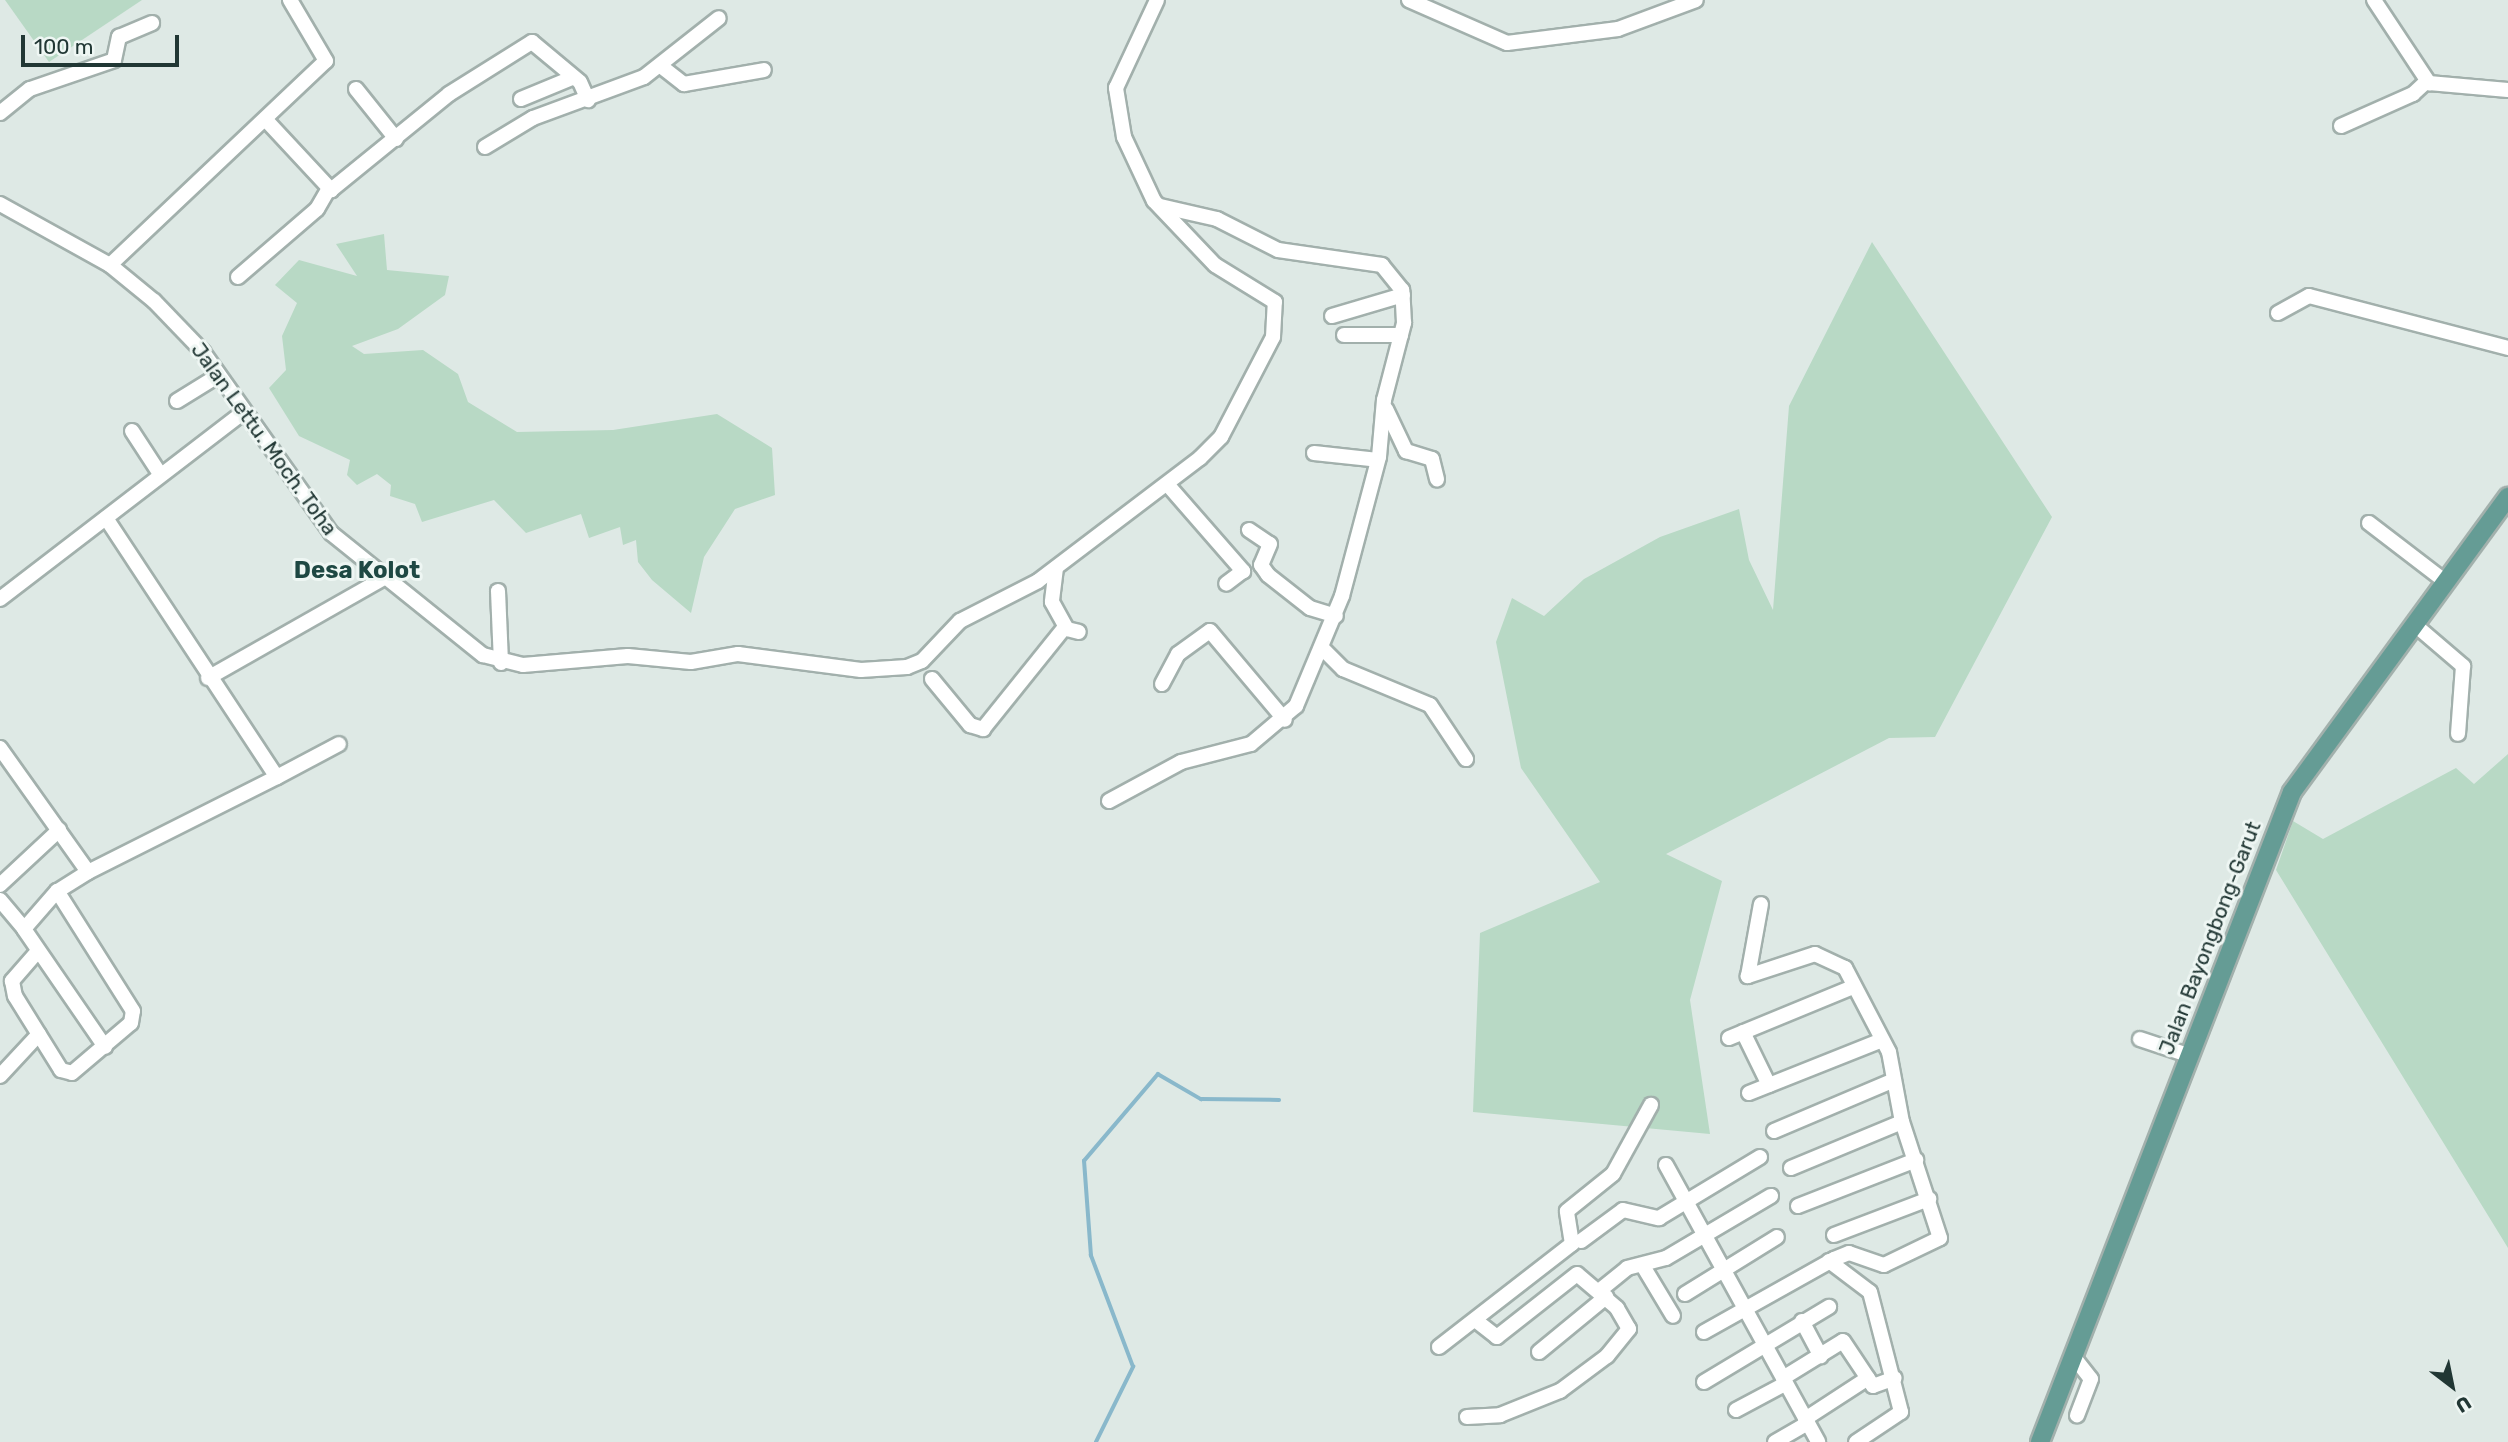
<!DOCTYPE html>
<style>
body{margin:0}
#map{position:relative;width:2508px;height:1442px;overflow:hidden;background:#dee9e5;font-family:Rubik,sans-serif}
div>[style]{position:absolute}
.green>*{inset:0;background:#b8d9c5}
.stream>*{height:3.5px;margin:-1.75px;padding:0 1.75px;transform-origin:1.75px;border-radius:1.75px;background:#89b8cb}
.roads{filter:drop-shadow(2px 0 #a2b0ac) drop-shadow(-2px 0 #a2b0ac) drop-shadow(0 2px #a2b0ac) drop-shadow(0 -2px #a2b0ac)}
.minor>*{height:14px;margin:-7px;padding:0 7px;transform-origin:7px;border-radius:7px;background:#fff}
.major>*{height:18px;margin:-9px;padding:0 9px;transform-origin:9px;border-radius:9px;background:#659c95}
span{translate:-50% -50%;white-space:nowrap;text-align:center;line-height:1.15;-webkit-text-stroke:6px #eef6f3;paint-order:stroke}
.street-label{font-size:21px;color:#213734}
.quarter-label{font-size:24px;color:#1e4843;font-weight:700}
.north{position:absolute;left:2417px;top:1351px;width:70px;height:70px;-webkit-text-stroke:5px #eef6f3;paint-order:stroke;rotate:148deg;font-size:19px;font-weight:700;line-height:28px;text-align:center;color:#213734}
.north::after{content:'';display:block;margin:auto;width:24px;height:32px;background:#213734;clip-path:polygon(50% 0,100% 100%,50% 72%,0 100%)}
.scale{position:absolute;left:21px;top:35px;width:158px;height:32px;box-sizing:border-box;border:4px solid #213734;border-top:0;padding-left:9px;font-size:21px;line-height:24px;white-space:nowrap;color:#213734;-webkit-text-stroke:5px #eef6f3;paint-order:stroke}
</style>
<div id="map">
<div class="green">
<i style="clip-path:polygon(5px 0,142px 0,49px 62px)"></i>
<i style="clip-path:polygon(384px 234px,387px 270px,449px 276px,445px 295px,398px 329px,352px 346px,364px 354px,423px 350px,458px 374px,468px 402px,517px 432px,613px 430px,717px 414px,772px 448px,775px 495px,735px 509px,704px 557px,691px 613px,652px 580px,638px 562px,636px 540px,623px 545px,620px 527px,589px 538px,581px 514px,526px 533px,494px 500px,422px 522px,415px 504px,390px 496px,391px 485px,377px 474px,357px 485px,347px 475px,350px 460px,299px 436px,269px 388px,286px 370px,282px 336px,297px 303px,275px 285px,299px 260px,357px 276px,336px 244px)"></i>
<i style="clip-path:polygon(1872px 242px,2052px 517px,1935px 737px,1889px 738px,1666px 854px,1722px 881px,1690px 1000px,1710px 1134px,1473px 1112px,1480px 933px,1600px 882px,1521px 768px,1496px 642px,1512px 598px,1544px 616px,1584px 579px,1660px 537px,1739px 509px,1749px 560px,1773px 610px,1789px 406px)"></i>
<i style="clip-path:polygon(2508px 754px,2508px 1248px,2276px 870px,2293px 821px,2323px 839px,2456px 768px,2474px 784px)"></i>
</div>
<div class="stream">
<i style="left:1096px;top:1442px;width:84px;rotate:-63.7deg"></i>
<i style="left:1133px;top:1367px;width:119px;rotate:-110.7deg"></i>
<i style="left:1091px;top:1256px;width:95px;rotate:-94.2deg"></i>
<i style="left:1084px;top:1161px;width:114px;rotate:-49.6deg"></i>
<i style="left:1158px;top:1074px;width:50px;rotate:30.2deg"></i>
<i style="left:1201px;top:1099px;width:78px;rotate:0.7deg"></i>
</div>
<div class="roads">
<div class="minor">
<i style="left:1409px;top:0;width:107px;rotate:23.7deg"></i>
<i style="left:1507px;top:43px;width:112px;rotate:-7.2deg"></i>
<i style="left:1618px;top:29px;width:83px;rotate:-20.4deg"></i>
<i style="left:2374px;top:0;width:100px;rotate:56.5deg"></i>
<i style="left:2429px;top:83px;width:79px;rotate:5.1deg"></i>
<i style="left:662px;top:67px;width:28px;rotate:38deg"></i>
<i style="left:684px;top:84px;width:81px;rotate:-9.9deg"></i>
<i style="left:356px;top:89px;width:64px;rotate:51.3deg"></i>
<i style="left:521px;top:99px;width:57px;rotate:-22.5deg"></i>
<i style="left:0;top:113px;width:38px;rotate:-39deg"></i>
<i style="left:30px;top:89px;width:89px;rotate:-19deg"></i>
<i style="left:114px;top:60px;width:24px;rotate:-78deg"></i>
<i style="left:119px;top:37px;width:36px;rotate:-23deg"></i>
<i style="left:266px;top:120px;width:96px;rotate:47.1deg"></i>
<i style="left:331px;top:190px;width:152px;rotate:-39.1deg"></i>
<i style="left:449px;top:94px;width:98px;rotate:-32.1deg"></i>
<i style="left:532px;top:42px;width:62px;rotate:39.8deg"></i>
<i style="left:580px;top:82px;width:20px;rotate:66deg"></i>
<i style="left:2341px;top:126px;width:79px;rotate:-24deg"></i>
<i style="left:2413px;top:94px;width:19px;rotate:-43deg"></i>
<i style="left:485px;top:147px;width:56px;rotate:-31.1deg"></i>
<i style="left:533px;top:118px;width:118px;rotate:-20.3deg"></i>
<i style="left:644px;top:77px;width:95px;rotate:-38.2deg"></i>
<i style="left:0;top:204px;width:126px;rotate:29deg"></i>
<i style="left:110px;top:265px;width:57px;rotate:39.3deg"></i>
<i style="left:154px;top:301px;width:71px;rotate:46.1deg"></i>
<i style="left:203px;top:352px;width:222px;rotate:54.7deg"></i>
<i style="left:331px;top:533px;width:195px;rotate:38.8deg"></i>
<i style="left:483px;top:655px;width:41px;rotate:14deg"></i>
<i style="left:523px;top:665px;width:105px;rotate:-4.9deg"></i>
<i style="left:628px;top:656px;width:63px;rotate:5.4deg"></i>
<i style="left:691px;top:662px;width:48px;rotate:-9.7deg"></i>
<i style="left:738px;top:654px;width:124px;rotate:7.4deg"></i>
<i style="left:861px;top:670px;width:46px;rotate:-3.7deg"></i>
<i style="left:907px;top:667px;width:16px;rotate:-22deg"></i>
<i style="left:922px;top:661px;width:55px;rotate:-46.5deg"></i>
<i style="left:960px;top:621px;width:88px;rotate:-27.1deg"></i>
<i style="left:1038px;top:581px;width:203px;rotate:-37.2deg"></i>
<i style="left:1200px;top:458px;width:30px;rotate:-45deg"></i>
<i style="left:1221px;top:437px;width:113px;rotate:-62.5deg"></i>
<i style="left:1273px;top:337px;width:35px;rotate:-87deg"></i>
<i style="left:1275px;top:302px;width:70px;rotate:-148.3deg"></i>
<i style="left:1215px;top:265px;width:88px;rotate:-133.6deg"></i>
<i style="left:1154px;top:201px;width:71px;rotate:-115.1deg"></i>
<i style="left:1124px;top:137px;width:50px;rotate:-99.3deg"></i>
<i style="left:1116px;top:88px;width:97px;rotate:-65deg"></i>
<i style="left:110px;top:265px;width:297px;rotate:-43.4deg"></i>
<i style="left:326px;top:61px;width:71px;rotate:-120.5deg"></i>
<i style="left:238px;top:277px;width:104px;rotate:-40.7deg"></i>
<i style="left:317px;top:209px;width:22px;rotate:-60deg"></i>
<i style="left:2278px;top:313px;width:35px;rotate:-29deg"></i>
<i style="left:2309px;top:296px;width:206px;rotate:14.6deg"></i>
<i style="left:1332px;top:316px;width:74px;rotate:-16.5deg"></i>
<i style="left:1344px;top:335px;width:57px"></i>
<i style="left:177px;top:401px;width:49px;rotate:-31.8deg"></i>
<i style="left:1386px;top:409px;width:47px;rotate:64.5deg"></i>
<i style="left:1406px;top:451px;width:27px;rotate:17deg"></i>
<i style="left:1432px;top:459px;width:21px;rotate:76deg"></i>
<i style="left:132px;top:431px;width:51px;rotate:56.9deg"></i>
<i style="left:1314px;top:453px;width:64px;rotate:6.2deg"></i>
<i style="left:1167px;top:484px;width:116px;rotate:48.9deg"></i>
<i style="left:1243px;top:571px;width:21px;rotate:143deg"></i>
<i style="left:106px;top:518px;width:310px;rotate:56.6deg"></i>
<i style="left:277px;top:777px;width:70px;rotate:-28deg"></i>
<i style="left:2369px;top:523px;width:97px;rotate:37.5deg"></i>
<i style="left:1249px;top:530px;width:25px;rotate:34deg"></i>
<i style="left:1270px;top:544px;width:23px;rotate:113deg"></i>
<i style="left:1261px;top:565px;width:12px;rotate:55deg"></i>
<i style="left:1268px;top:575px;width:53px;rotate:38.2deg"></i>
<i style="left:1310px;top:608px;width:27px;rotate:17deg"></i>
<i style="left:1056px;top:568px;width:34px;rotate:97deg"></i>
<i style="left:1052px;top:602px;width:31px;rotate:61deg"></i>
<i style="left:1067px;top:629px;width:12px;rotate:14deg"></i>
<i style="left:498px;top:591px;width:72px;rotate:87.6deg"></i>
<i style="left:0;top:599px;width:307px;rotate:-37.5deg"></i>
<i style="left:2414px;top:624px;width:65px;rotate:40.6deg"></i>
<i style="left:2463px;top:666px;width:68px;rotate:94.2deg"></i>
<i style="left:1322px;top:648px;width:30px;rotate:45deg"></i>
<i style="left:1343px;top:669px;width:94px;rotate:22.5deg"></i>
<i style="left:1430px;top:705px;width:65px;rotate:56.3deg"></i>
<i style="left:208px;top:678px;width:202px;rotate:-29.6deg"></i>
<i style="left:932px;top:679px;width:60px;rotate:50.4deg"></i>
<i style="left:970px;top:725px;width:14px;rotate:17deg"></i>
<i style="left:983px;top:729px;width:131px;rotate:-51.2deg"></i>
<i style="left:1162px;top:684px;width:34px;rotate:-62deg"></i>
<i style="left:1178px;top:654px;width:39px;rotate:-36deg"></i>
<i style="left:1210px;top:631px;width:116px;rotate:49.9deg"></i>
<i style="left:0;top:748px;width:152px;rotate:54.6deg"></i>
<i style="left:88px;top:872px;width:36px;rotate:148deg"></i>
<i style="left:57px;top:891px;width:50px;rotate:131deg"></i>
<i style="left:24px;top:929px;width:143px;rotate:55.5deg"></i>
<i style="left:1109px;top:801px;width:82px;rotate:-28.4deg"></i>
<i style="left:1181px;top:762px;width:72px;rotate:-14.4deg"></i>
<i style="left:1251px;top:744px;width:59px;rotate:-40.2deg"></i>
<i style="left:1296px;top:706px;width:119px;rotate:-67.3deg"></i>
<i style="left:1342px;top:596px;width:144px;rotate:-75.1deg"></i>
<i style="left:1379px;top:457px;width:57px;rotate:-85deg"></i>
<i style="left:1384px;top:400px;width:80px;rotate:-75.4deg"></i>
<i style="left:1404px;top:323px;width:33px;rotate:-93deg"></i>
<i style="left:1402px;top:290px;width:32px;rotate:-129deg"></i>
<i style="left:1382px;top:265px;width:105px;rotate:-171.8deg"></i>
<i style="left:1278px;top:250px;width:68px;rotate:-153.1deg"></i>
<i style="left:1217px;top:219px;width:58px;rotate:-167.2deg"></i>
<i style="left:88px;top:872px;width:212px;rotate:-26.7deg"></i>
<i style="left:0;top:885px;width:81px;rotate:-43deg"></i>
<i style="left:0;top:900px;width:38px;rotate:50deg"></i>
<i style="left:38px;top:951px;width:40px;rotate:131deg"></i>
<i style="left:12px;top:981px;width:15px;rotate:79deg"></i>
<i style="left:15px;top:996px;width:87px;rotate:58.1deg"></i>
<i style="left:61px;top:1070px;width:11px;rotate:15deg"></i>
<i style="left:72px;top:1073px;width:77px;rotate:-40.3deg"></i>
<i style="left:131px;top:1023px;width:12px;rotate:-81deg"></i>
<i style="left:133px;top:1011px;width:142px;rotate:-122.3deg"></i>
<i style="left:1743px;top:1032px;width:59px;rotate:63.9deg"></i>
<i style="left:1729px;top:1038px;width:134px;rotate:-22.4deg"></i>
<i style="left:2140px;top:1039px;width:51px;rotate:18.4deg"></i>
<i style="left:0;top:1076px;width:57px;rotate:-47.1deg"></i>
<i style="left:1749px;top:1093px;width:143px;rotate:-21.7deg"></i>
<i style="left:1774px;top:1131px;width:130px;rotate:-23deg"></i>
<i style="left:1666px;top:1165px;width:316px;rotate:61.2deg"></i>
<i style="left:1791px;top:1168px;width:120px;rotate:-22.5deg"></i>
<i style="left:1798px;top:1206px;width:127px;rotate:-21.3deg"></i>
<i style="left:1834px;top:1235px;width:102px;rotate:-20.8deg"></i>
<i style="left:1581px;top:1241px;width:52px;rotate:-36.4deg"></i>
<i style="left:1623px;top:1210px;width:37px;rotate:13deg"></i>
<i style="left:1659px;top:1218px;width:118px;rotate:-31.1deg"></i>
<i style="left:1829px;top:1261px;width:51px;rotate:37.1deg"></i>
<i style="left:1870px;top:1292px;width:124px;rotate:75.5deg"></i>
<i style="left:1901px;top:1412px;width:54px;rotate:146.3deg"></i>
<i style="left:1643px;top:1266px;width:58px;rotate:59deg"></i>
<i style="left:1599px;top:1291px;width:36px;rotate:-39deg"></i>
<i style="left:1627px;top:1268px;width:40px;rotate:-14.4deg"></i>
<i style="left:1666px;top:1258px;width:122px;rotate:-30.6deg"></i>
<i style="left:1685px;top:1294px;width:108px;rotate:-31.8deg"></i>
<i style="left:1802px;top:1321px;width:40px;rotate:62deg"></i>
<i style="left:1704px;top:1332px;width:149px;rotate:-29.3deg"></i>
<i style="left:1834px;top:1259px;width:16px;rotate:-22deg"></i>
<i style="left:1849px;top:1253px;width:37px;rotate:19deg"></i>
<i style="left:1884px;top:1265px;width:62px;rotate:-25.7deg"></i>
<i style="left:1940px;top:1238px;width:122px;rotate:-108.1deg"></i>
<i style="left:1902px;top:1122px;width:71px;rotate:-100.5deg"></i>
<i style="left:1889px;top:1052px;width:95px;rotate:-117.6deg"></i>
<i style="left:1845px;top:968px;width:33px;rotate:-155deg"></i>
<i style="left:1815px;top:954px;width:71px;rotate:161.8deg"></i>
<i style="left:1748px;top:976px;width:73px;rotate:-79.8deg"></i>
<i style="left:1439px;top:1347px;width:168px;rotate:-37.8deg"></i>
<i style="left:1572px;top:1244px;width:33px;rotate:-99deg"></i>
<i style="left:1567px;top:1211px;width:59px;rotate:-38.8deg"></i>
<i style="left:1613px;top:1174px;width:79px;rotate:-61.2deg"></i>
<i style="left:1539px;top:1352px;width:87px;rotate:-39.4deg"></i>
<i style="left:2073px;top:1356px;width:29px;rotate:52deg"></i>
<i style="left:2091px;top:1379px;width:39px;rotate:111deg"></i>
<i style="left:1783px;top:1378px;width:70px;rotate:-31.7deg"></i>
<i style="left:1843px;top:1341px;width:54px;rotate:56.3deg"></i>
<i style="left:1873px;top:1386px;width:23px;rotate:-20deg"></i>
<i style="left:1704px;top:1382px;width:146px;rotate:-31deg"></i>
<i style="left:1736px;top:1410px;width:55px;rotate:-28deg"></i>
<i style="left:1467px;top:1417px;width:33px;rotate:-3deg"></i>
<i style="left:1500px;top:1415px;width:65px;rotate:-21.8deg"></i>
<i style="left:1560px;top:1391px;width:59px;rotate:-36.7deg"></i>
<i style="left:1607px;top:1356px;width:35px;rotate:-51deg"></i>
<i style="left:1629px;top:1329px;width:24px;rotate:-120deg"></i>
<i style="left:1617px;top:1308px;width:52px;rotate:-139.6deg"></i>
<i style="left:1577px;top:1274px;width:102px;rotate:141.8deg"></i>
<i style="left:1497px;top:1337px;width:24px;rotate:-142deg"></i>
<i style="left:1805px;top:1419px;width:75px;rotate:-33.1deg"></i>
<i style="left:1775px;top:1442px;width:38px;rotate:-30deg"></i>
</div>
<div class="major">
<i style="left:2040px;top:1442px;width:697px;rotate:-68.81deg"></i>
<i style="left:2292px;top:792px;width:366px;rotate:-53.8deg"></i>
</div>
</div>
<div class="street-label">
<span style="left:264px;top:439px;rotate:54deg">Jalan Lettu. Moch. Toha</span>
<span style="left:2210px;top:938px;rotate:-69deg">Jalan Bayongbong-Garut</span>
</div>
<div class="quarter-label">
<span style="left:357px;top:571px">Desa Kolot</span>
</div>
<div class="north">U</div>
<div class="scale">100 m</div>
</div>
